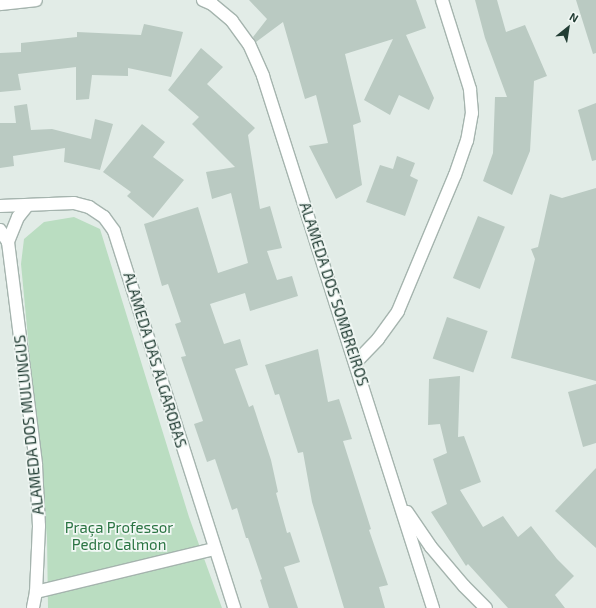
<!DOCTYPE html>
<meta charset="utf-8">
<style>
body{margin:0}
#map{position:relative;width:596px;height:608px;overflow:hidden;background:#e2ece7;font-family:"Exo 2",sans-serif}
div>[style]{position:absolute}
.green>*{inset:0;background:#baddc1}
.building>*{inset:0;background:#bacac2;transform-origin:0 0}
.roads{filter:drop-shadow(1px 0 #a5b4ae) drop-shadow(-1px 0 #a5b4ae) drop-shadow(0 1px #a5b4ae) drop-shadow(0 -1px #a5b4ae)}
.minor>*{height:12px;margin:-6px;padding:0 6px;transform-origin:6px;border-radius:6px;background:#fff}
span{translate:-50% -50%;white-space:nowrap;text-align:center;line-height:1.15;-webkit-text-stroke:3.5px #f2f8f5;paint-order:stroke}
.street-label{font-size:15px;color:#223d34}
.park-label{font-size:15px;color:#2b7443}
.north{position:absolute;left:548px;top:8px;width:40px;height:40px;-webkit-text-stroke:3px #f2f8f5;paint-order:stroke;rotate:30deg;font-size:11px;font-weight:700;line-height:16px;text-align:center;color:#223d34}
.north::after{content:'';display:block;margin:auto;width:14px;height:18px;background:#223d34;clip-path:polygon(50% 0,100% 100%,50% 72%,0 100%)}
</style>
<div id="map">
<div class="green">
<i style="clip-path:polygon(74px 217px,100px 229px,189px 517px,222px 608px,48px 608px,47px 538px,21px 264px,24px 239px,44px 222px)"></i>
</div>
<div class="building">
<i style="clip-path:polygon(249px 0,416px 0,426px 28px,406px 35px,434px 98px,429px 110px,399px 95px,390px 115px,364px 100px,393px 39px,345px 54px,361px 122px,353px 125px,362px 185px,336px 199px,309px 146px,328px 143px,316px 95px,305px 99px,283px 22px,256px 42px,253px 37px,267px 19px)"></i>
<i style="clip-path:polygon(475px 0,497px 0,506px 32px,525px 25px,547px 76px,534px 81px,530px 151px,512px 195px,483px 181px,493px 153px,495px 97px,507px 97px,485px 38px)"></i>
<i style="clip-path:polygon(576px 0,596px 0,596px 53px,593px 54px)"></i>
<i style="clip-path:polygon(144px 24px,183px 32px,171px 77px,128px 68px,128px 76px,92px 75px,89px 99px,76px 100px,76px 67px,18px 74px,21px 90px,0 92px,0 53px,21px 52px,21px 43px,77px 37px,77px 32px,141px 35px)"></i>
<i style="clip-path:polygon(201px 48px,223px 67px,207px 84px,255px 128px,248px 135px,260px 209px,270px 206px,282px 248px,267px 251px,277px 280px,292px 276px,298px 296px,250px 311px,245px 293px,210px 304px,224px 344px,240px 339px,248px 365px,235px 369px,249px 407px,253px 405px,271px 460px,278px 492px,276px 493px,287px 533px,290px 532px,300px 562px,284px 567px,298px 608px,269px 608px,260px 580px,262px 579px,248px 538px,246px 538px,237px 508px,232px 510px,215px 459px,207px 462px,194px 424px,203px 421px,181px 357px,186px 356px,175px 324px,181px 322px,168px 284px,162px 286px,144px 224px,198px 207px,218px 273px,248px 263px,231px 193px,212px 199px,206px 172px,235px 167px,192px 124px,199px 117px,168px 90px)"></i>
<i style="clip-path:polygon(596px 103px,596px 160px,592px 161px,578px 110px)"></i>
<i style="clip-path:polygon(27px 104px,31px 130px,52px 129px,91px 139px,95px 119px,113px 124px,100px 170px,64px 162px,65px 148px,13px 156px,14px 166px,0 168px,0 123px,16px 123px,14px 106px)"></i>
<i style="clip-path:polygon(142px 124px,165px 142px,153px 157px,184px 180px,153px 218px,127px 196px,131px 192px,103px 172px)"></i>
<i style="clip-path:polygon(397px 156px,415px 163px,410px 176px,418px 180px,405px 216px,366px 202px,380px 165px,393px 169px)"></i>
<i style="clip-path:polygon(596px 188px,596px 381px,511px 358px,535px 259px,531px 249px,538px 247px,550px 194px,562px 198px)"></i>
<i style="left:478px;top:216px;width:29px;height:67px;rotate:22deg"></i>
<i style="left:447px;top:317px;width:43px;height:44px;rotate:19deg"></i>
<i style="clip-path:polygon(318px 349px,328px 402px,339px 399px,352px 439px,343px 441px,371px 529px,369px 530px,388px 585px,379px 587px,385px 608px,344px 608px,312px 502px,303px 452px,298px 453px,279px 394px,275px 395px,265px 365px)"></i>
<i style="clip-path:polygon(460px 376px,458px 437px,464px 436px,481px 482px,460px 490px,483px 527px,503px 516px,518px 537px,531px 526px,557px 559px,574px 576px,555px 595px,565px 608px,508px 608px,468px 564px,466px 566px,431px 512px,447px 504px,433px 459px,447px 453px,440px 424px,428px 425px,429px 379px)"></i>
<i style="clip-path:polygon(596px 384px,596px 443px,583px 447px,568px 392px)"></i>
<i style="clip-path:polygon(596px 468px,596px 548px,555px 511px)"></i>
</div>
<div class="roads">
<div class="minor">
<i style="left:203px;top:0;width:10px;rotate:24deg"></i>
<i style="left:212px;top:4px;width:26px;rotate:40deg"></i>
<i style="left:232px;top:21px;width:29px;rotate:54deg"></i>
<i style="left:249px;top:44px;width:35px;rotate:66deg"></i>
<i style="left:263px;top:76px;width:559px;rotate:72.28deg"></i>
<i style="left:0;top:4px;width:36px;rotate:-6deg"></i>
<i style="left:0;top:206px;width:74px;rotate:-2.3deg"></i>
<i style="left:74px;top:203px;width:16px;rotate:15deg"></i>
<i style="left:89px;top:207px;width:18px;rotate:34deg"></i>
<i style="left:104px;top:217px;width:17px;rotate:54deg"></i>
<i style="left:114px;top:231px;width:396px;rotate:72.3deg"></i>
<i style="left:27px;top:206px;width:14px;rotate:129deg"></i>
<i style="left:18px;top:217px;width:27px;rotate:112deg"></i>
<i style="left:8px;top:242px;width:225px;rotate:82.8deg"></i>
<i style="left:36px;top:465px;width:61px;rotate:87.2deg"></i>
<i style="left:39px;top:526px;width:66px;rotate:92.6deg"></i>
<i style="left:36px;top:592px;width:16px;rotate:101deg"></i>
<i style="left:0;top:230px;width:14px;rotate:56deg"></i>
<i style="left:356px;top:362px;width:32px;rotate:-46deg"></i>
<i style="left:378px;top:339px;width:34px;rotate:-54deg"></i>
<i style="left:398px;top:311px;width:147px;rotate:-67.3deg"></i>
<i style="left:455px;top:175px;width:36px;rotate:-71deg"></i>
<i style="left:467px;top:141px;width:28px;rotate:-80deg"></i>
<i style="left:472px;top:113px;width:24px;rotate:-95deg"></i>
<i style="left:470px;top:89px;width:93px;rotate:-107.5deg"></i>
<i style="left:407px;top:512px;width:42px;rotate:55.6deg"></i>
<i style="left:431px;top:547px;width:51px;rotate:49.8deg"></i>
<i style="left:464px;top:586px;width:31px;rotate:45deg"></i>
<i style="left:36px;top:592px;width:183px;rotate:-13.6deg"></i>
</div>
</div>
<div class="street-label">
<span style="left:334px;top:294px;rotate:72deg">ALAMEDA DOS SOMBREIROS</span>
<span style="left:155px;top:360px;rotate:73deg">ALAMEDA DAS ALGAROBAS</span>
<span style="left:29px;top:425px;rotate:-96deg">ALAMEDA DOS MULUNGUS</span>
</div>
<div class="park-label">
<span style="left:119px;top:536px">Praça Professor<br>Pedro Calmon</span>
</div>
<div class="north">N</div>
</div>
